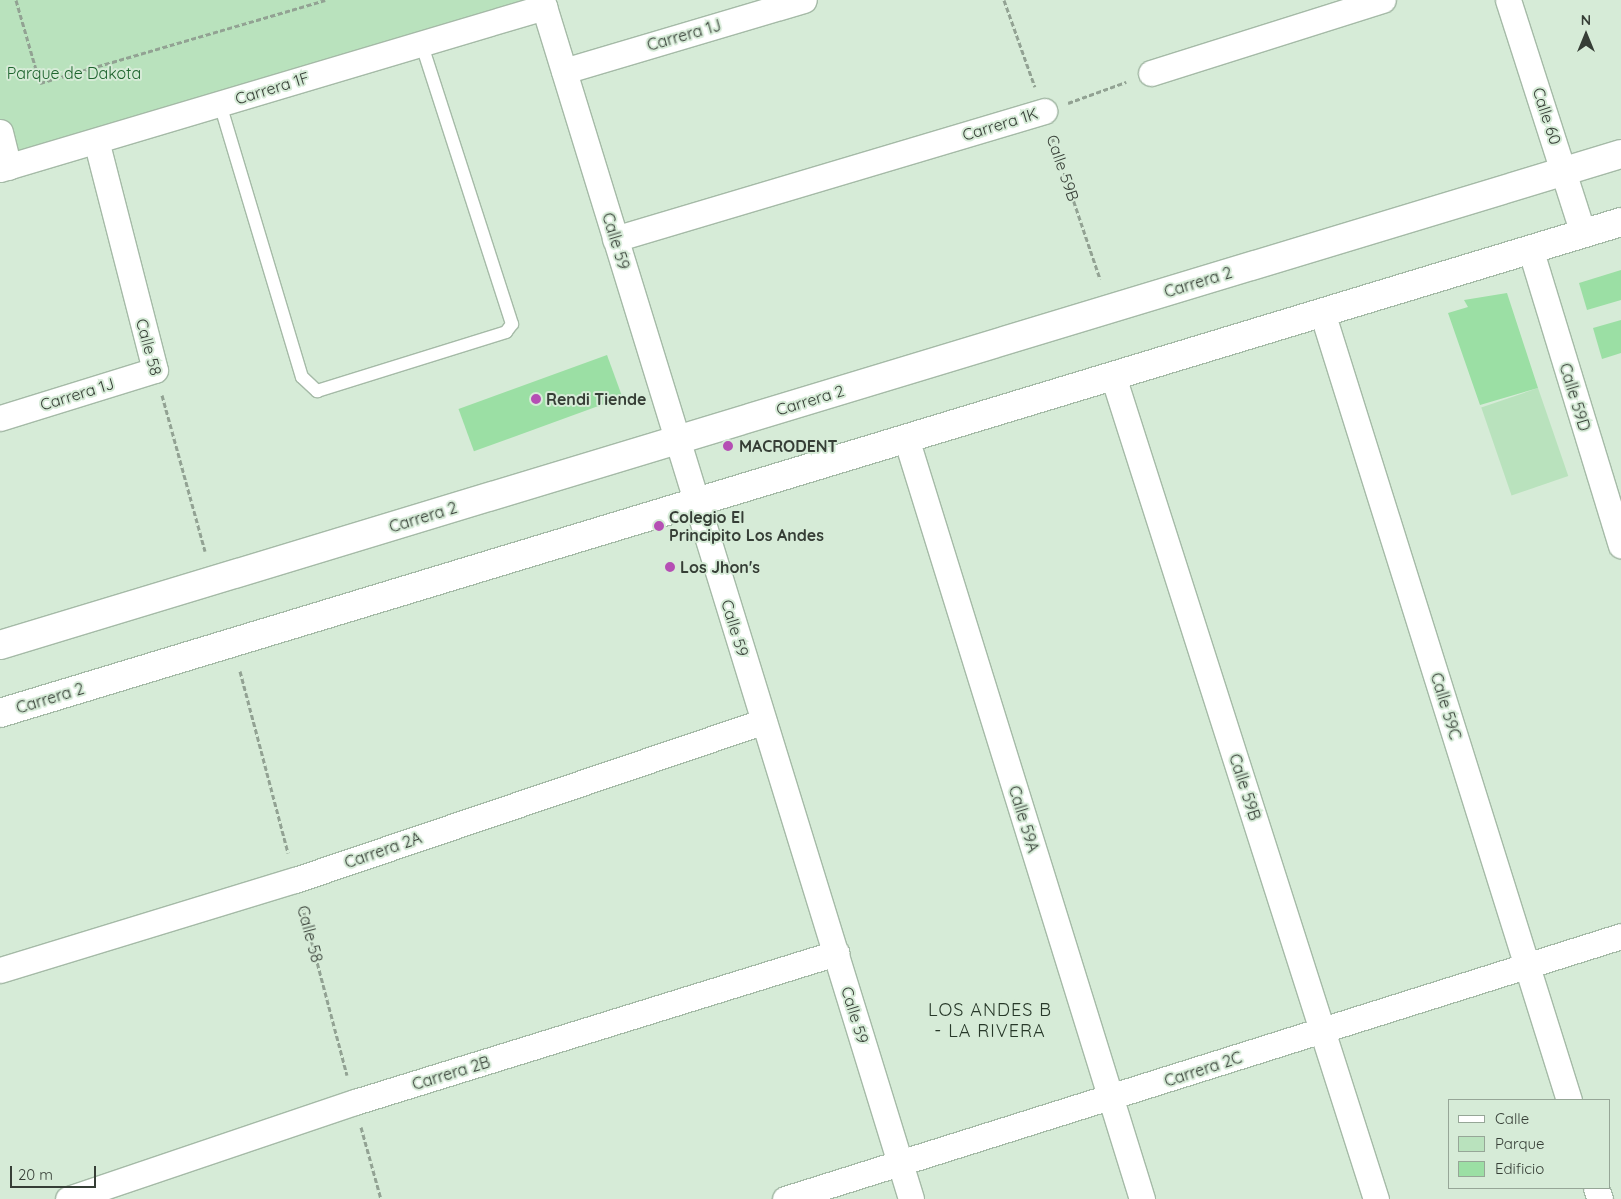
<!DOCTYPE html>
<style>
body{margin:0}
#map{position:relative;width:1621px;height:1199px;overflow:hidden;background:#d6ebd7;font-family:Quicksand,sans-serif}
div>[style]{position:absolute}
.green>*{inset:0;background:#b9e2bd;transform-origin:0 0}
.building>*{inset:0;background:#9bdfa4;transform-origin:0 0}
.path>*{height:3px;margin-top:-1.5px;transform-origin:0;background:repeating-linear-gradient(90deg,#92a293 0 5px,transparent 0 7.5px)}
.roads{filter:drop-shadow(1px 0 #a5baa7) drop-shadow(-1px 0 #a5baa7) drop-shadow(0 1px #a5baa7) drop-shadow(0 -1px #a5baa7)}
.lane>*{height:12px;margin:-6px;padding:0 6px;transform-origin:6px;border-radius:6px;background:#fff}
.street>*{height:25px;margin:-12.5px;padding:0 12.5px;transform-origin:12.5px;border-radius:12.5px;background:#fff}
.secondary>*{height:28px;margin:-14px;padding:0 14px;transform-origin:14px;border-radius:14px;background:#fff}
.dots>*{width:14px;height:14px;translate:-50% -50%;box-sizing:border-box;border:2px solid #d6ebd7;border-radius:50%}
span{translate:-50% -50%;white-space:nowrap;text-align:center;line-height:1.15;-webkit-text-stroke:4px #d6ebd7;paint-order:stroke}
.street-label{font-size:16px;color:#363e36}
.park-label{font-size:16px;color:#1e642e}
.poi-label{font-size:16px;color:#363e36;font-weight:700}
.left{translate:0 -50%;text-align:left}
.neighbourhood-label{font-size:18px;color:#273829;letter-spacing:1px}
.legend{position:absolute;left:1448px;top:1099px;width:162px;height:90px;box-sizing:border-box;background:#d6ebd7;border:1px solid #96a697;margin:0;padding:6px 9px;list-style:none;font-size:15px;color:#363e36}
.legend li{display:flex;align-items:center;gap:10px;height:25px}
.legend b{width:25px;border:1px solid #96a697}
.north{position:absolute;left:1561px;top:10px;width:50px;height:50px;-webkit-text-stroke:4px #d6ebd7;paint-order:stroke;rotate:0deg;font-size:14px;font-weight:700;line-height:20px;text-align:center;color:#363e36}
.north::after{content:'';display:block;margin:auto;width:18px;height:22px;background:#363e36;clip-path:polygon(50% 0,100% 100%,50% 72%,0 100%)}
.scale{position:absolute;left:10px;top:1166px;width:86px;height:22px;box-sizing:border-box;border:2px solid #363e36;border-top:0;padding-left:6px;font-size:15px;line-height:18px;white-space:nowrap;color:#363e36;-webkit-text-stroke:4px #d6ebd7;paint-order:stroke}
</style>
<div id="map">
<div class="green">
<i style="clip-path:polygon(0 0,542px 0,9px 167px,0 132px)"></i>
<i style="left:1538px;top:388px;width:93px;height:60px;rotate:71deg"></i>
</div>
<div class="building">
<i style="clip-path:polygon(1621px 270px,1621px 300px,1587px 310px,1579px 283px)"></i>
<i style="clip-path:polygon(1507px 293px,1538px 388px,1480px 405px,1448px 313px,1468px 307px,1464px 300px)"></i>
<i style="clip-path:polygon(1621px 320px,1621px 353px,1602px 359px,1593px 328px)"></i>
<i style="left:607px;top:355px;width:45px;height:158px;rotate:70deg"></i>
</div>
<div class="path">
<i style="left:16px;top:0;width:86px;rotate:73.9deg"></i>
<i style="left:40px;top:83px;width:297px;rotate:-16.2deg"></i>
<i style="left:1004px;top:0;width:92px;rotate:70.4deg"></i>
<i style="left:1068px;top:103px;width:62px;rotate:-19.9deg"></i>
<i style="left:1052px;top:137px;width:150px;rotate:71.3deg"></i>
<i style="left:162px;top:395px;width:162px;rotate:74.6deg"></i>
<i style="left:240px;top:671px;width:188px;rotate:75.2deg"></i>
<i style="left:302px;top:905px;width:176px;rotate:75.2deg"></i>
<i style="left:361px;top:1127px;width:75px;rotate:74.5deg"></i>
</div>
<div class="roads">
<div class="lane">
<i style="left:220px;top:104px;width:285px;rotate:73.3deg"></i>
<i style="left:302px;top:377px;width:21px;rotate:43deg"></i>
<i style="left:317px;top:391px;width:198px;rotate:-17.3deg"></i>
<i style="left:506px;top:332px;width:10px;rotate:-53deg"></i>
<i style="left:512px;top:324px;width:296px;rotate:-107.9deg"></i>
</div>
<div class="street">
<i style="left:542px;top:0;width:1254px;rotate:72.89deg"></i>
<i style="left:1508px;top:0;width:245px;rotate:72.2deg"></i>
<i style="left:564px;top:71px;width:250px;rotate:-16.5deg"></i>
<i style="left:1151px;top:73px;width:243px;rotate:-17.5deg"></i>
<i style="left:0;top:132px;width:36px;rotate:76deg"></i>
<i style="left:0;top:169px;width:568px;rotate:-16.58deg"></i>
<i style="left:615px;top:239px;width:448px;rotate:-16.6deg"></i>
<i style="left:1530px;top:248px;width:311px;rotate:73deg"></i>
<i style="left:1322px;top:312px;width:826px;rotate:72.6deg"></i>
<i style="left:1113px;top:376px;width:864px;rotate:72.28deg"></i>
<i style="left:0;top:418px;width:162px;rotate:-17.2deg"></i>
<i style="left:155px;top:370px;width:236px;rotate:-104.4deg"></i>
<i style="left:906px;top:438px;width:797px;rotate:72.77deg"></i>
<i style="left:0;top:970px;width:308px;rotate:-17deg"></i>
<i style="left:295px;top:880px;width:495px;rotate:-18.7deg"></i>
<i style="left:1596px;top:1188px;width:12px;rotate:70deg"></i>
<i style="left:68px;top:1199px;width:303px;rotate:-18.7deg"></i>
<i style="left:355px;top:1102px;width:504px;rotate:-17.21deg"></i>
<i style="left:785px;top:1199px;width:876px;rotate:-17.46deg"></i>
</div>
<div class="secondary">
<i style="left:0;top:645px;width:1694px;rotate:-16.85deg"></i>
<i style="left:0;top:713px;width:1694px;rotate:-16.85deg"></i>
</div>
</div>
<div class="dots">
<i style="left:536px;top:399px;background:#b54fb4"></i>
<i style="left:728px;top:446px;background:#b54fb4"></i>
<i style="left:659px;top:526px;background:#b54fb4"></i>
<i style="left:670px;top:567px;background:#b54fb4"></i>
</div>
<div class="street-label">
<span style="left:684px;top:35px;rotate:-16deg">Carrera 1J</span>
<span style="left:272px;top:88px;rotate:-17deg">Carrera 1F</span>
<span style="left:1547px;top:116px;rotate:72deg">Calle 60</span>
<span style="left:1000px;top:124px;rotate:-17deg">Carrera 1K</span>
<span style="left:1063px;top:168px;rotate:71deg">Calle 59B</span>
<span style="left:616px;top:241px;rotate:73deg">Calle 59</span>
<span style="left:1198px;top:282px;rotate:-17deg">Carrera 2</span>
<span style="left:149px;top:347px;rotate:75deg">Calle 58</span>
<span style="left:77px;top:394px;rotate:-17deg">Carrera 1J</span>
<span style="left:1575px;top:397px;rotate:73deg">Calle 59D</span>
<span style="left:810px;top:400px;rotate:-17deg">Carrera 2</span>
<span style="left:423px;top:517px;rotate:-17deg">Carrera 2</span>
<span style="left:735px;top:628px;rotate:73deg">Calle 59</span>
<span style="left:50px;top:698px;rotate:-17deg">Carrera 2</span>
<span style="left:1446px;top:706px;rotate:73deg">Calle 59C</span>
<span style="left:1245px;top:787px;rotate:72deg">Calle 59B</span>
<span style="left:1024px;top:819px;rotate:73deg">Calle 59A</span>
<span style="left:383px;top:850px;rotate:-19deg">Carrera 2A</span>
<span style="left:310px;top:934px;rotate:75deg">Calle 58</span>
<span style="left:855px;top:1015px;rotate:73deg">Calle 59</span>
<span style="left:1203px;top:1069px;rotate:-18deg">Carrera 2C</span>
<span style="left:451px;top:1073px;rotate:-17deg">Carrera 2B</span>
</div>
<div class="park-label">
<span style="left:74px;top:73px">Parque de Dakota</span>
</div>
<div class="poi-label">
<span class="left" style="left:546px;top:399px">Rendi Tiende</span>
<span class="left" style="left:739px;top:446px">MACRODENT</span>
<span class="left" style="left:669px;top:526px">Colegio El<br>Principito Los Andes</span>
<span class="left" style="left:680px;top:567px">Los Jhon's</span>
</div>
<div class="neighbourhood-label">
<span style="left:990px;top:1021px">LOS ANDES B<br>- LA RIVERA</span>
</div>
<ul class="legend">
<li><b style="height:6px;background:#fff"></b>Calle</li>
<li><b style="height:14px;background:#b9e2bd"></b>Parque</li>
<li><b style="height:14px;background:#9bdfa4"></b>Edificio</li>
</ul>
<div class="north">N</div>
<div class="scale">20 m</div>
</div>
